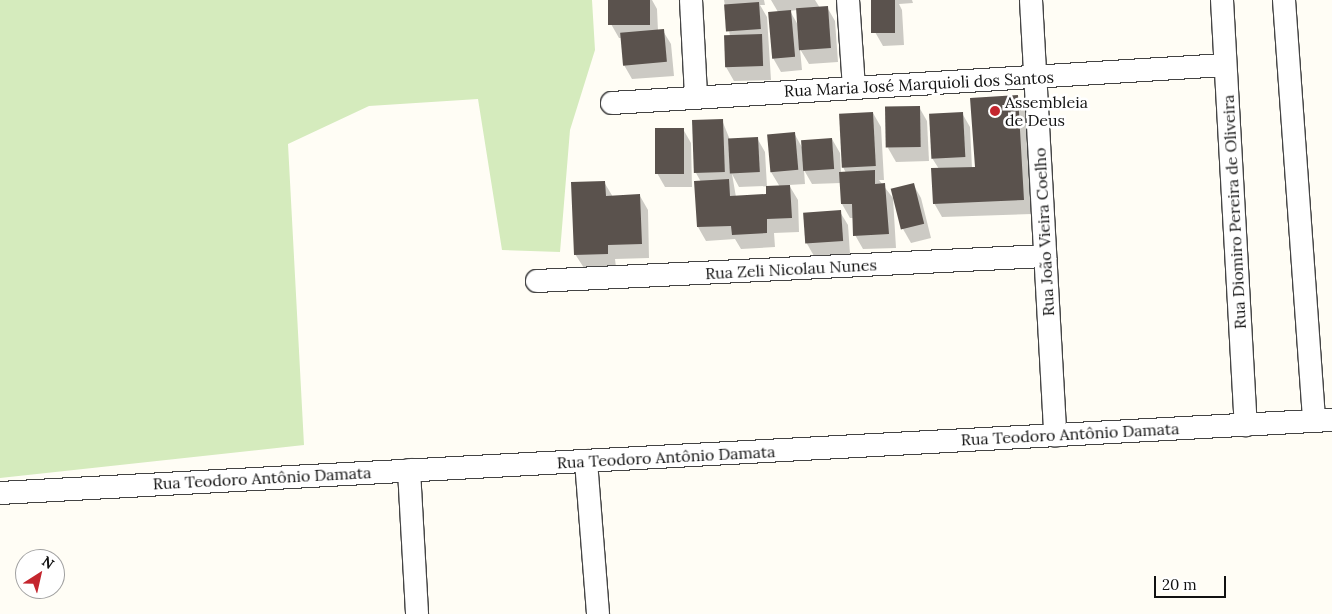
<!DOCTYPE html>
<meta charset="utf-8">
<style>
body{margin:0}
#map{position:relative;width:1332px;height:614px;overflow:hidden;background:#fffdf5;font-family:Lora,serif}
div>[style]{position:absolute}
.green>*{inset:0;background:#d5ebbd}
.shadow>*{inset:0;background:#0003}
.building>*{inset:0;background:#5a524d;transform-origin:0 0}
.roads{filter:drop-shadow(1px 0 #444) drop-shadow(-1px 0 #444) drop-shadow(0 1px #444) drop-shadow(0 -1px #444)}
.minor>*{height:22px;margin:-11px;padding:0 11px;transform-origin:11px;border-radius:11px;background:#fff}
.dots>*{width:14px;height:14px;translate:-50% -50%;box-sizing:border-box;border:2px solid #fff;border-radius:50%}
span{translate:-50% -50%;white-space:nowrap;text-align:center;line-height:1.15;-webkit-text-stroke:5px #fff;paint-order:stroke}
.street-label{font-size:16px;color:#111}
.poi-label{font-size:16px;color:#111}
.left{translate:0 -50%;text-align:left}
.north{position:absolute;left:15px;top:549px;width:50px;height:50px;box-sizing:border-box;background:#fff;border:1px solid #a0a0a0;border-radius:50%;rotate:35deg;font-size:14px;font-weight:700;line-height:20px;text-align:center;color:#111}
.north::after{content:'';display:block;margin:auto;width:18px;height:22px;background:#c4262e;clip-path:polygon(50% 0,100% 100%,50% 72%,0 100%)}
.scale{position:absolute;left:1154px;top:576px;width:72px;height:22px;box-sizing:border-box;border:2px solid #111;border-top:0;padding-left:6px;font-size:15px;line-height:18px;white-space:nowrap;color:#111;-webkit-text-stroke:4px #fff;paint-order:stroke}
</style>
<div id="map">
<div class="green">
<i style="clip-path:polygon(0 0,592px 0,595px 50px,570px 130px,560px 252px,502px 250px,478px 99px,369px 106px,288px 144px,304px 445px,0 478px)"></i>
</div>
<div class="shadow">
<i style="clip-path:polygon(609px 0,652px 0,657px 9px,658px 31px,663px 31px,671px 44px,674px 76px,632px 79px,624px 65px,622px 38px,619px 38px,611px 24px)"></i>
<i style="clip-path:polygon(724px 0,764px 0,765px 5px,760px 5px,767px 17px,771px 80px,734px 81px,726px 67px,730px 36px)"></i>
<i style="clip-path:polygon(evenodd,771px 0,815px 0,820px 8px,827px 7px,835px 21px,838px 62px,809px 64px,800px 49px,802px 70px,781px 72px,773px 58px,778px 12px,771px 0,797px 10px,798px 25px,790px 11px,797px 10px)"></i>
<i style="clip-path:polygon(873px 0,912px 0,913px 3px,899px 4px,902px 10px,904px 45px,883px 46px,875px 32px)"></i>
<i style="clip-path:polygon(1017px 96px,1032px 122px,1033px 149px,1028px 149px,1032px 214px,942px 217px,934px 203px,939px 169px,932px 158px,962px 113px,970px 127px,972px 168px,976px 168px)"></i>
<i style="clip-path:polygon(919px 107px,927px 121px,929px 161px,896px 162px,888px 148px)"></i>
<i style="clip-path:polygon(evenodd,873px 113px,881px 127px,884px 180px,879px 180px,893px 198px,896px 248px,863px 249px,855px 235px,854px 218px,850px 218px,842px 204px,841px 183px,812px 184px,804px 170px,805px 184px,789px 185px,798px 200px,799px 232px,774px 233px,775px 247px,741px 249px,735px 239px,706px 241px,698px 227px,701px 182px,696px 173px,694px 121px,722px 120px,730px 140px,757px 138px,765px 152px,767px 187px,780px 187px,771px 172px,794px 133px,803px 149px,832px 139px,840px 153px,841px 173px,846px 173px,843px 167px,873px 113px,732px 174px,739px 187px,767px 186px,767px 195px,736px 197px,732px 174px)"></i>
<i style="clip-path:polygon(683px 129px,691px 143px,692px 187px,665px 187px,657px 173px)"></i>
<i style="clip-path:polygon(604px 182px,613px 197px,640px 196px,648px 210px,649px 258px,615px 259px,616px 267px,584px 268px,575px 254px)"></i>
<i style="clip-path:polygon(913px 184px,921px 198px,931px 238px,911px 243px,903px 229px)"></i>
<i style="clip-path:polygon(840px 212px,848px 225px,850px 254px,814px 256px,806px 242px)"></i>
</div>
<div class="building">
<i style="left:608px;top:0;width:42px;height:25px"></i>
<i style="left:871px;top:0;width:24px;height:33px"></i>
<i style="left:759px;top:2px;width:27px;height:35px;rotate:86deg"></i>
<i style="left:828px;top:6px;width:42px;height:32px;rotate:86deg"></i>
<i style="left:791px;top:10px;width:47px;height:23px;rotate:85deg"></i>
<i style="left:664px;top:29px;width:33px;height:44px;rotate:85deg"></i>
<i style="left:762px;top:34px;width:32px;height:38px;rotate:88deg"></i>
<i style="clip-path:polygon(1018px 95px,1024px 200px,933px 204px,931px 168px,975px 167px,970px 98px)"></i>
<i style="left:920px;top:106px;width:41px;height:35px;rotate:89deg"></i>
<i style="left:873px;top:112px;width:54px;height:34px;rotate:87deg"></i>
<i style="left:963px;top:112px;width:45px;height:34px;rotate:87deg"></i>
<i style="left:723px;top:119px;width:53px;height:31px;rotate:88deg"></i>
<i style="left:655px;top:128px;width:29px;height:46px"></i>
<i style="left:795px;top:132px;width:38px;height:28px;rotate:85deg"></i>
<i style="left:758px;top:137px;width:35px;height:30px;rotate:87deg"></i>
<i style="left:832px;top:138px;width:31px;height:31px;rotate:86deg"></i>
<i style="clip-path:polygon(875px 170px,875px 184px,885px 183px,889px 234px,853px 236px,852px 204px,841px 204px,839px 172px)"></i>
<i style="clip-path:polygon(729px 179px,730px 196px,766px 194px,766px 186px,790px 185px,792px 218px,767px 219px,767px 233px,732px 235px,731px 226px,697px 227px,694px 181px)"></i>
<i style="clip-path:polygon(605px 181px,606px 196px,640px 194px,642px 244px,608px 245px,608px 254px,574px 255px,571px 182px)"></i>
<i style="left:914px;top:183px;width:42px;height:24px;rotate:76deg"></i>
<i style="left:841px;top:210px;width:31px;height:38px;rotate:86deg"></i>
</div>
<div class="roads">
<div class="minor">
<i style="left:691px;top:0;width:97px;rotate:87deg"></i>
<i style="left:848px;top:0;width:88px;rotate:86.1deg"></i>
<i style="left:1031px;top:0;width:436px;rotate:86.8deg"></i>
<i style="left:1222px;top:0;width:426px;rotate:86.8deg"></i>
<i style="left:1284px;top:0;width:422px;rotate:85.9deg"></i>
<i style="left:612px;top:103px;width:614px;rotate:-3.55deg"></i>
<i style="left:537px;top:281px;width:509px;rotate:-2.82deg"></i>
<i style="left:586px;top:461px;width:153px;rotate:85.5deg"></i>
<i style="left:409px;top:470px;width:144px;rotate:86.8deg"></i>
<i style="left:0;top:493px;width:1334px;rotate:-3.14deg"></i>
</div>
</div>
<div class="dots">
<i style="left:995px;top:111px;background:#c4262e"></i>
</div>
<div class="street-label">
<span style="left:919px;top:84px;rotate:-3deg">Rua Maria José Marquioli dos Santos</span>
<span style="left:1234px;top:212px;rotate:-93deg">Rua Diomiro Pereira de Oliveira</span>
<span style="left:1044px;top:232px;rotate:-93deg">Rua João Vieira Coelho</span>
<span style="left:791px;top:269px;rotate:-3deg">Rua Zeli Nicolau Nunes</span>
<span style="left:1070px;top:434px;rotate:-3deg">Rua Teodoro Antônio Damata</span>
<span style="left:666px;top:457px;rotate:-3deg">Rua Teodoro Antônio Damata</span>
<span style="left:262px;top:478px;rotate:-3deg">Rua Teodoro Antônio Damata</span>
</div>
<div class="poi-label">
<span class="left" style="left:1005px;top:111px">Assembleia<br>de Deus</span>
</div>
<div class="north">N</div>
<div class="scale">20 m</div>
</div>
